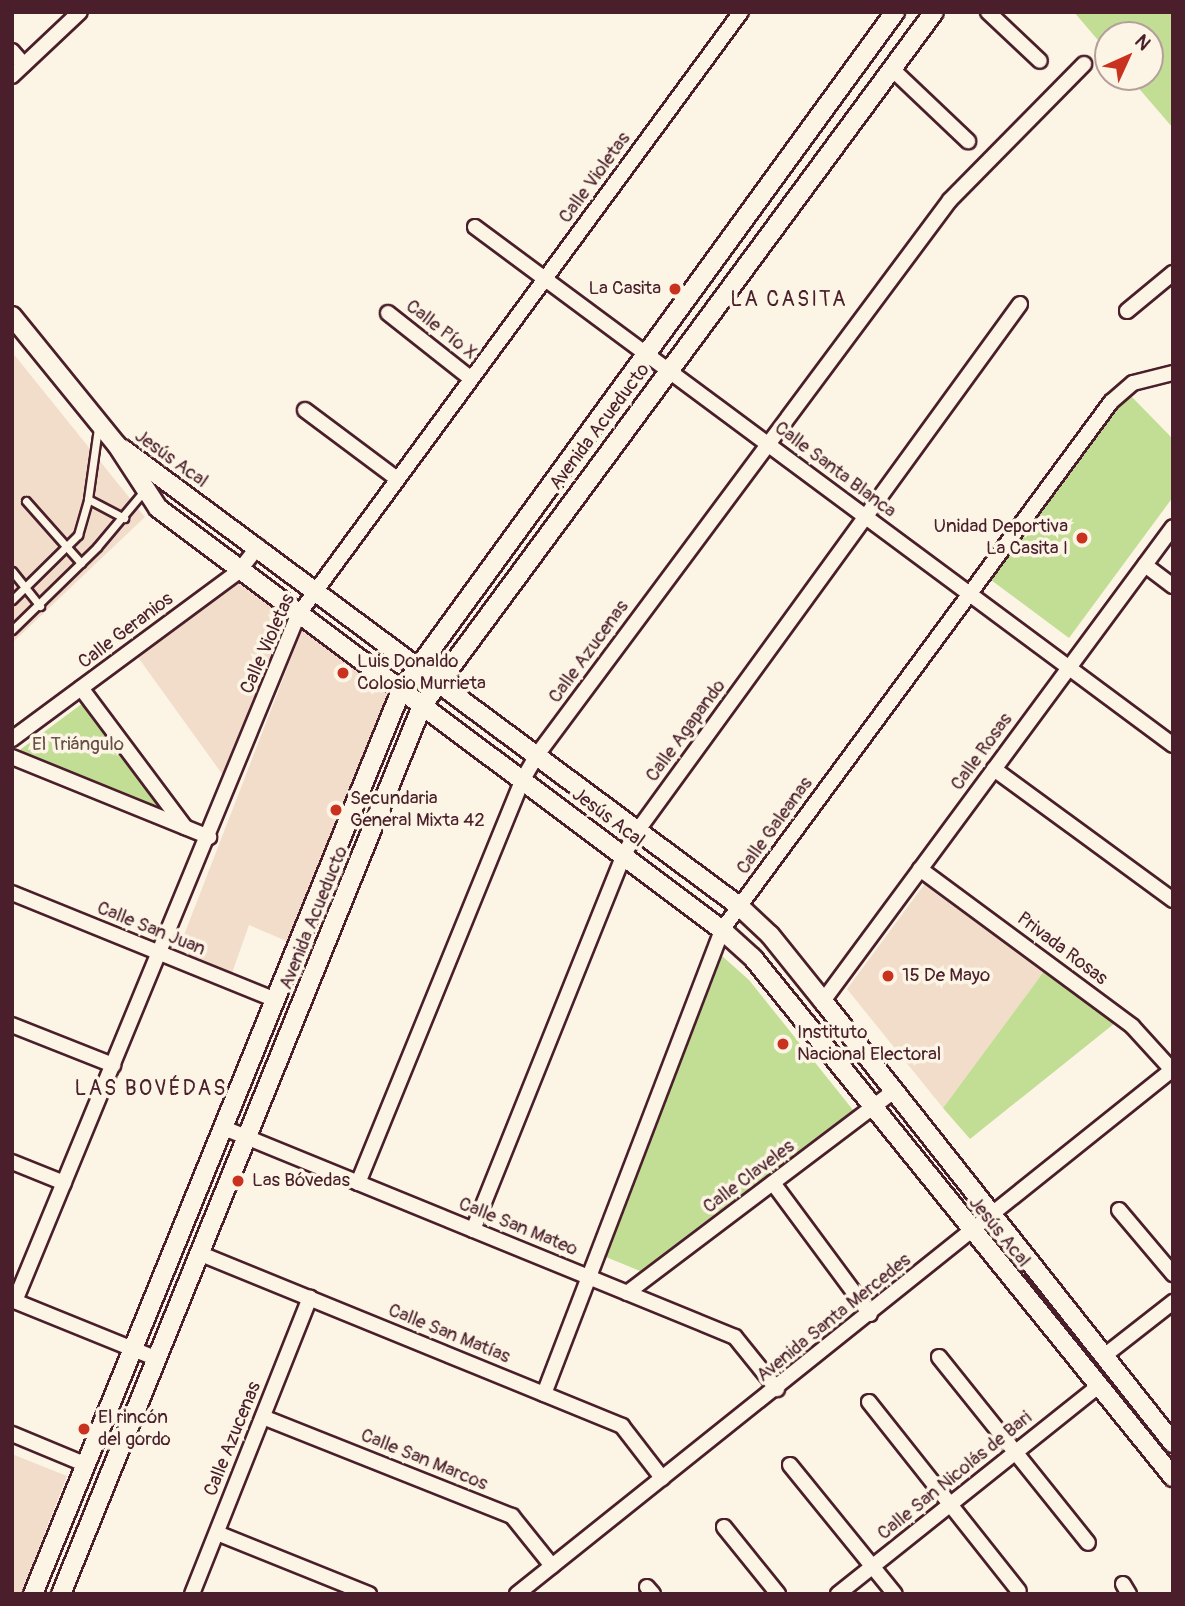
<!DOCTYPE html>
<meta charset="utf-8">
<style>
body{margin:0}
#map{position:relative;width:1185px;height:1606px;overflow:hidden;background:#fcf5e5;font-family:Pangolin,sans-serif}
div>[style]{position:absolute}
.built>*{inset:0;background:#f2ddcb}
.green>*{inset:0;background:#c2dd94}
.roads{filter:drop-shadow(2px 0 #4a1f2b) drop-shadow(-2px 0 #4a1f2b) drop-shadow(0 2px #4a1f2b) drop-shadow(0 -2px #4a1f2b)}
.service>*{height:7px;margin:-3.5px;padding:0 3.5px;transform-origin:3.5px;border-radius:3.5px;background:#fcf5e5}
.minor>*{height:14px;margin:-7px;padding:0 7px;transform-origin:7px;border-radius:7px;background:#fcf5e5}
.tertiary>*{height:18px;margin:-9px;padding:0 9px;transform-origin:9px;border-radius:9px;background:#fcf5e5}
.dots>*{width:19px;height:19px;translate:-50% -50%;box-sizing:border-box;border:4px solid #fcf5e5;border-radius:50%}
span{translate:-50% -50%;white-space:nowrap;text-align:center;line-height:1.15;-webkit-text-stroke:7px #fcf5e5;paint-order:stroke}
.street-label{font-size:19px;color:#4a1f2b}
.poi-label{font-size:19px;color:#4a1f2b}
.right{translate:-100% -50%;text-align:right}
.left{translate:0 -50%;text-align:left}
.park-label{font-size:19px;color:#684e45}
.neighbourhood-label{font-size:21px;color:#4a1f2b;letter-spacing:2px}
.frame{position:absolute;inset:0;border:14px solid #4a1f2b;pointer-events:none}
.north{position:absolute;left:1094px;top:21px;width:70px;height:70px;box-sizing:border-box;background:#fcf5e5;border:2px solid #b59f9b;border-radius:50%;rotate:45deg;font-size:19px;font-weight:700;line-height:28px;text-align:center;color:#4a1f2b}
.north::after{content:'';display:block;margin:auto;width:24px;height:32px;background:#c8321e;clip-path:polygon(50% 0,100% 100%,50% 72%,0 100%)}
</style>
<div id="map">
<div class="built">
<i style="clip-path:polygon(12px 352px,145px 517px,12px 643px)"></i>
<i style="clip-path:polygon(237px 582px,289px 620px,225px 778px,137px 656px)"></i>
<i style="clip-path:polygon(303px 627px,390px 696px,291px 943px,249px 925px,231px 976px,177px 953px)"></i>
<i style="clip-path:polygon(926px 882px,1045px 970px,943px 1108px,847px 989px)"></i>
<i style="clip-path:polygon(12px 1454px,67px 1476px,21px 1594px,12px 1594px)"></i>
</div>
<div class="green">
<i style="clip-path:polygon(1074px 12px,1173px 12px,1173px 128px,1129px 77px,1150px 77px,1150px 35px,1108px 35px,1108px 52px)"></i>
<i style="clip-path:polygon(1128px 393px,1173px 439px,1173px 497px,1069px 638px,991px 580px)"></i>
<i style="clip-path:polygon(83px 703px,164px 812px,17px 752px)"></i>
<i style="clip-path:polygon(722px 956px,749px 980px,853px 1110px,640px 1271px,606px 1257px)"></i>
<i style="clip-path:polygon(1045px 970px,1115px 1023px,970px 1139px,943px 1108px)"></i>
</div>
<div class="roads">
<div class="service">
<i style="left:88px;top:499px;width:41px;rotate:27.8deg"></i>
<i style="left:26px;top:501px;width:83px;rotate:48.4deg"></i>
<i style="left:12px;top:571px;width:45px;rotate:51.3deg"></i>
<i style="left:12px;top:600px;width:93px;rotate:-44.6deg"></i>
<i style="left:78px;top:535px;width:37px;rotate:-74deg"></i>
<i style="left:88px;top:499px;width:72px;rotate:-82deg"></i>
<i style="left:12px;top:630px;width:119px;rotate:-44.3deg"></i>
<i style="left:97px;top:547px;width:73px;rotate:-50deg"></i>
</div>
<div class="minor">
<i style="left:988px;top:12px;width:71px;rotate:43.3deg"></i>
<i style="left:12px;top:51px;width:18px;rotate:49deg"></i>
<i style="left:892px;top:69px;width:105px;rotate:43.5deg"></i>
<i style="left:12px;top:76px;width:93px;rotate:-43.3deg"></i>
<i style="left:475px;top:227px;width:869px;rotate:36.58deg"></i>
<i style="left:1127px;top:311px;width:60px;rotate:-39.6deg"></i>
<i style="left:388px;top:313px;width:105px;rotate:38.4deg"></i>
<i style="left:305px;top:410px;width:114px;rotate:36.8deg"></i>
<i style="left:1145px;top:565px;width:35px;rotate:37deg"></i>
<i style="left:81px;top:688px;width:174px;rotate:53.2deg"></i>
<i style="left:12px;top:739px;width:282px;rotate:-36.5deg"></i>
<i style="left:239px;top:571px;width:31px;rotate:-52deg"></i>
<i style="left:12px;top:757px;width:213px;rotate:22.1deg"></i>
<i style="left:994px;top:769px;width:222px;rotate:36.2deg"></i>
<i style="left:920px;top:869px;width:264px;rotate:36.5deg"></i>
<i style="left:1132px;top:1026px;width:59px;rotate:47.7deg"></i>
<i style="left:12px;top:893px;width:285px;rotate:22.1deg"></i>
<i style="left:823px;top:1001px;width:589px;rotate:-53.56deg"></i>
<i style="left:12px;top:1025px;width:109px;rotate:21.6deg"></i>
<i style="left:224px;top:1128px;width:552px;rotate:22.24deg"></i>
<i style="left:735px;top:1337px;width:67px;rotate:51.1deg"></i>
<i style="left:12px;top:1162px;width:56px;rotate:22deg"></i>
<i style="left:358px;top:1183px;width:434px;rotate:-67.8deg"></i>
<i style="left:522px;top:781px;width:30px;rotate:-60deg"></i>
<i style="left:537px;top:755px;width:692px;rotate:-53.35deg"></i>
<i style="left:950px;top:200px;width:191px;rotate:-45.4deg"></i>
<i style="left:773px;top:1183px;width:163px;rotate:53.5deg"></i>
<i style="left:1119px;top:1210px;width:84px;rotate:49.8deg"></i>
<i style="left:473px;top:1230px;width:403px;rotate:-68.1deg"></i>
<i style="left:623px;top:856px;width:30px;rotate:-60deg"></i>
<i style="left:638px;top:830px;width:650px;rotate:-54.01deg"></i>
<i style="left:201px;top:1254px;width:455px;rotate:22.2deg"></i>
<i style="left:622px;top:1426px;width:66px;rotate:52.4deg"></i>
<i style="left:627px;top:1293px;width:335px;rotate:-37.1deg"></i>
<i style="left:12px;top:1300px;width:157px;rotate:22.1deg"></i>
<i style="left:15px;top:1301px;width:742px;rotate:-67.58deg"></i>
<i style="left:298px;top:615px;width:748px;rotate:-53.7deg"></i>
<i style="left:1104px;top:1356px;width:88px;rotate:-38deg"></i>
<i style="left:939px;top:1357px;width:238px;rotate:51.3deg"></i>
<i style="left:544px;top:1394px;width:497px;rotate:-69deg"></i>
<i style="left:722px;top:930px;width:656px;rotate:-53.62deg"></i>
<i style="left:1111px;top:402px;width:29px;rotate:-41deg"></i>
<i style="left:1133px;top:383px;width:41px;rotate:-14deg"></i>
<i style="left:869px;top:1402px;width:241px;rotate:51.6deg"></i>
<i style="left:263px;top:1417px;width:268px;rotate:21.7deg"></i>
<i style="left:512px;top:1516px;width:64px;rotate:51.3deg"></i>
<i style="left:12px;top:1434px;width:81px;rotate:22.5deg"></i>
<i style="left:790px;top:1465px;width:166px;rotate:50.9deg"></i>
<i style="left:724px;top:1527px;width:86px;rotate:51.1deg"></i>
<i style="left:217px;top:1533px;width:164px;rotate:21.9deg"></i>
<i style="left:1123px;top:1584px;width:12px;rotate:59deg"></i>
<i style="left:647px;top:1587px;width:9px;rotate:49deg"></i>
<i style="left:192px;top:1594px;width:319px;rotate:-68.3deg"></i>
<i style="left:517px;top:1594px;width:840px;rotate:-38.67deg"></i>
<i style="left:838px;top:1594px;width:330px;rotate:-38.6deg"></i>
</div>
<div class="tertiary">
<i style="left:12px;top:316px;width:166px;rotate:50.9deg"></i>
<i style="left:117px;top:445px;width:75px;rotate:56.9deg"></i>
<i style="left:158px;top:508px;width:704px;rotate:36.8deg"></i>
<i style="left:722px;top:930px;width:42px;rotate:42.1deg"></i>
<i style="left:753px;top:958px;width:668px;rotate:51.02deg"></i>
<i style="left:123px;top:449px;width:767px;rotate:36.57deg"></i>
<i style="left:739px;top:906px;width:42px;rotate:43.1deg"></i>
<i style="left:770px;top:935px;width:85px;rotate:51.2deg"></i>
<i style="left:823px;top:1001px;width:564px;rotate:51.63deg"></i>
<i style="left:33px;top:1594px;width:975px;rotate:-67.83deg"></i>
<i style="left:401px;top:691px;width:840px;rotate:-53.96deg"></i>
<i style="left:61px;top:1594px;width:959px;rotate:-67.88deg"></i>
<i style="left:422px;top:706px;width:862px;rotate:-53.58deg"></i>
</div>
</div>
<div class="dots">
<i style="left:675px;top:289px;background:#c8321e"></i>
<i style="left:1082px;top:538px;background:#c8321e"></i>
<i style="left:343px;top:673px;background:#c8321e"></i>
<i style="left:336px;top:810px;background:#c8321e"></i>
<i style="left:888px;top:976px;background:#c8321e"></i>
<i style="left:783px;top:1044px;background:#c8321e"></i>
<i style="left:238px;top:1181px;background:#c8321e"></i>
<i style="left:84px;top:1429px;background:#c8321e"></i>
</div>
<div class="street-label">
<span style="left:595px;top:178px;rotate:-54deg">Calle Violetas</span>
<span style="left:441px;top:330px;rotate:38deg">Calle Pío X</span>
<span style="left:600px;top:427px;rotate:-53deg">Avenida Acueducto</span>
<span style="left:171px;top:459px;rotate:36deg">Jesús Acal</span>
<span style="left:835px;top:470px;rotate:37deg">Calle Santa Blanca</span>
<span style="left:126px;top:631px;rotate:-37deg">Calle Geranios</span>
<span style="left:268px;top:644px;rotate:-66deg">Calle Violetas</span>
<span style="left:589px;top:652px;rotate:-54deg">Calle Azucenas</span>
<span style="left:686px;top:731px;rotate:-54deg">Calle Agapando</span>
<span style="left:982px;top:752px;rotate:-54deg">Calle Rosas</span>
<span style="left:608px;top:818px;rotate:37deg">Jesús Acal</span>
<span style="left:775px;top:826px;rotate:-54deg">Calle Galeanas</span>
<span style="left:314px;top:918px;rotate:-68deg">Avenida Acueducto</span>
<span style="left:151px;top:929px;rotate:22deg">Calle San Juan</span>
<span style="left:1062px;top:949px;rotate:37deg">Privada Rosas</span>
<span style="left:749px;top:1177px;rotate:-37deg">Calle Claveles</span>
<span style="left:518px;top:1227px;rotate:22deg">Calle San Mateo</span>
<span style="left:999px;top:1232px;rotate:51deg">Jesús Acal</span>
<span style="left:834px;top:1318px;rotate:-39deg">Avenida Santa Mercedes</span>
<span style="left:449px;top:1334px;rotate:22deg">Calle San Matías</span>
<span style="left:233px;top:1439px;rotate:-68deg">Calle Azucenas</span>
<span style="left:424px;top:1460px;rotate:22deg">Calle San Marcos</span>
<span style="left:955px;top:1476px;rotate:-39deg">Calle San Nicolás de Bari</span>
</div>
<div class="poi-label">
<span class="right" style="left:661px;top:289px">La Casita</span>
<span class="right" style="left:1068px;top:538px">Unidad Deportiva<br>La Casita I</span>
<span class="left" style="left:357px;top:673px">Luis Donaldo<br>Colosio Murrieta</span>
<span class="left" style="left:350px;top:810px">Secundaria<br>General Mixta 42</span>
<span class="left" style="left:902px;top:976px">15 De Mayo</span>
<span class="left" style="left:797px;top:1044px">Instituto<br>Nacional Electoral</span>
<span class="left" style="left:252px;top:1181px">Las Bóvedas</span>
<span class="left" style="left:98px;top:1429px">El rincón<br>del gordo</span>
</div>
<div class="park-label">
<span style="left:78px;top:745px">El Triángulo</span>
</div>
<div class="neighbourhood-label">
<span style="left:789px;top:300px">LA CASITA</span>
<span style="left:151px;top:1089px">LAS BOVÉDAS</span>
</div>
<div class="frame"></div>
<div class="north">N</div>
</div>
